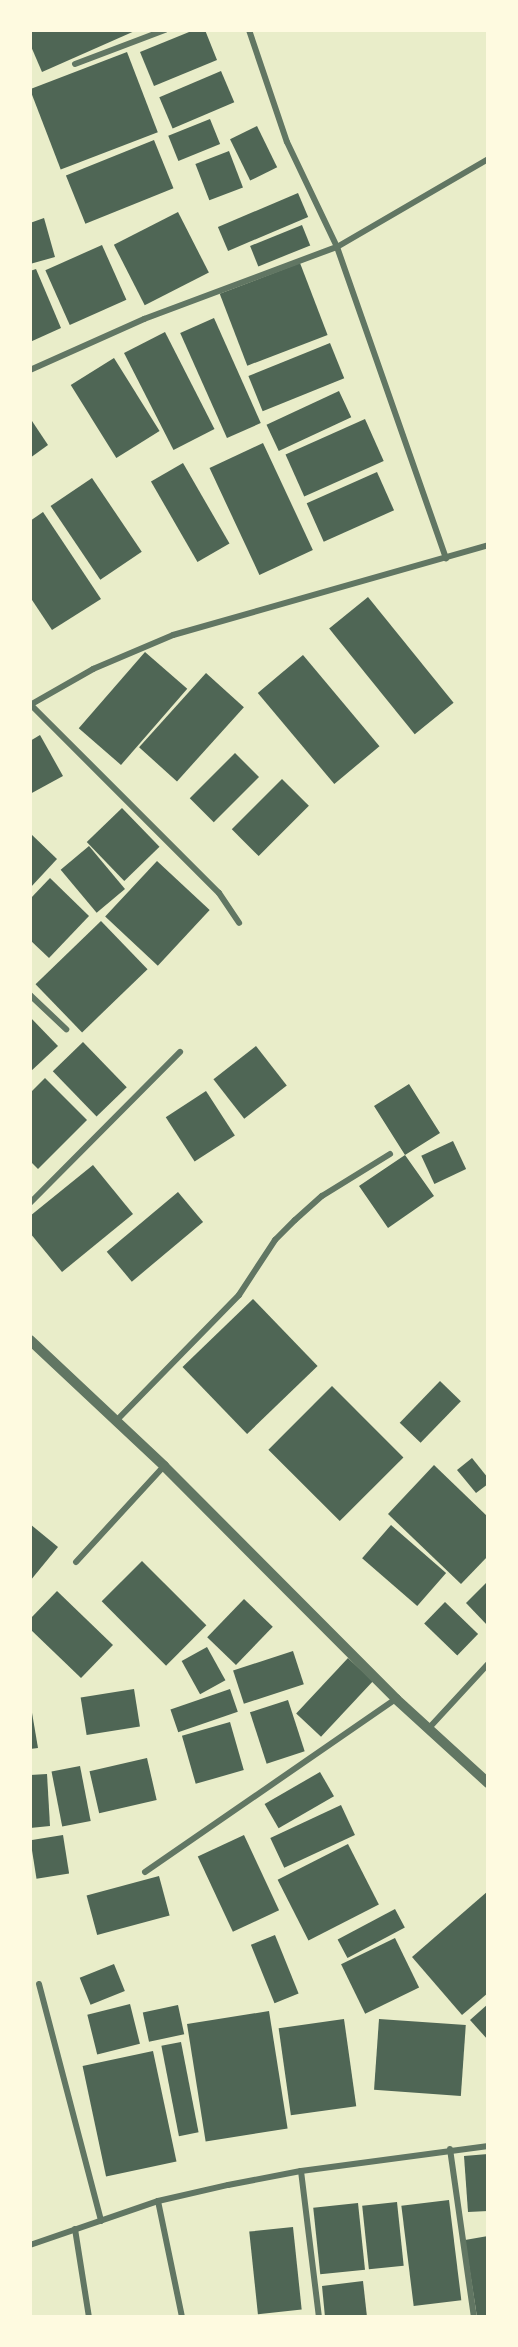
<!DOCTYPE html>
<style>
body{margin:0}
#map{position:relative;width:518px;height:2347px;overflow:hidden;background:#e9edc9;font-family:"DM Sans",sans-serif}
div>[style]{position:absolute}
.building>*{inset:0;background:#4f6655;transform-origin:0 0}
.minor>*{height:6px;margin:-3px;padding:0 3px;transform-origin:3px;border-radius:3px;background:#617663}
.tertiary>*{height:10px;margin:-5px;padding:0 5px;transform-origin:5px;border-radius:5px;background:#617663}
span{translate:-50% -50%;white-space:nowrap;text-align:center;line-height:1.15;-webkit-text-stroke:6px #fefae0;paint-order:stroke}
.frame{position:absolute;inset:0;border:32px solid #fefae0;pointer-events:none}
</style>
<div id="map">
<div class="building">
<i style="clip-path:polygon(30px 30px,137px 30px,42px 72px,30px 44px)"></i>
<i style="clip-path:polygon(194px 30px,205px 30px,217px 60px,154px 86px,140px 52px)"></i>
<i style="left:127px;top:52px;width:86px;height:104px;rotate:69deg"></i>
<i style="left:221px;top:71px;width:34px;height:67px;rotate:67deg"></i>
<i style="left:210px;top:119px;width:27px;height:45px;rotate:68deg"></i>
<i style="left:257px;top:126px;width:46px;height:30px;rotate:64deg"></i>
<i style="left:154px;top:140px;width:52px;height:95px;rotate:68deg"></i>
<i style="left:229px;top:151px;width:39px;height:36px;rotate:69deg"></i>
<i style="left:298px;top:193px;width:26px;height:87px;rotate:67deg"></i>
<i style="left:178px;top:212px;width:68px;height:72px;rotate:63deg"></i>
<i style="clip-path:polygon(44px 218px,55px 257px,30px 264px,30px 223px)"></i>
<i style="left:302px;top:225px;width:22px;height:56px;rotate:68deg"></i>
<i style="left:102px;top:245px;width:60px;height:62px;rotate:66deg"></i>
<i style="left:300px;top:263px;width:77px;height:86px;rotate:69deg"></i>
<i style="clip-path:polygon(36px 269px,61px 328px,30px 342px,30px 271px)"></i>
<i style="left:214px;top:318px;width:115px;height:37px;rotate:66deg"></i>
<i style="left:165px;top:332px;width:109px;height:46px;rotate:63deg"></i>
<i style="left:330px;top:343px;width:38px;height:88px;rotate:68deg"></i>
<i style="left:114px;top:358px;width:86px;height:51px;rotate:58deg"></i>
<i style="left:339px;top:391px;width:29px;height:80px;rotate:65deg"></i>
<i style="clip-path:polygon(30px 418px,48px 445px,30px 458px)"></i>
<i style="left:365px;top:419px;width:46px;height:87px;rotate:66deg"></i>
<i style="left:263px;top:443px;width:118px;height:59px;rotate:65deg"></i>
<i style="left:183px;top:463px;width:93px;height:37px;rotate:60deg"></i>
<i style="left:377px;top:472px;width:42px;height:77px;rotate:66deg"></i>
<i style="left:92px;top:478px;width:89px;height:50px;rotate:56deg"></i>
<i style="clip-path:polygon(43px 512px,101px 599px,52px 630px,30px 597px,30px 521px)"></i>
<i style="left:368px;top:597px;width:136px;height:50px;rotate:51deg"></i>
<i style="left:145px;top:652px;width:56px;height:101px;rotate:41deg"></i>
<i style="left:303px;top:655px;width:119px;height:59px;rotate:50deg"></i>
<i style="left:206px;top:673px;width:51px;height:100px;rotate:42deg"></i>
<i style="clip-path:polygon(40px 735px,63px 776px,30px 794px,30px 741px)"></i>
<i style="left:235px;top:753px;width:34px;height:64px;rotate:45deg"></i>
<i style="left:282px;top:779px;width:38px;height:71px;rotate:45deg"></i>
<i style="left:122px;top:808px;width:54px;height:49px;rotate:46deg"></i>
<i style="clip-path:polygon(30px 833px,57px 859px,30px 888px)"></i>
<i style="left:89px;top:846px;width:56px;height:37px;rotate:50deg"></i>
<i style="left:157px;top:861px;width:72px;height:76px;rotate:43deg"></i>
<i style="clip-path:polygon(50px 878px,89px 916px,49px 958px,30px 940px,30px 899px)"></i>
<i style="left:101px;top:921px;width:67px;height:91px;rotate:46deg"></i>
<i style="clip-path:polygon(30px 1017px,58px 1046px,30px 1072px)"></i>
<i style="left:83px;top:1042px;width:63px;height:42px;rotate:46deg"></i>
<i style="left:256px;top:1046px;width:50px;height:54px;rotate:52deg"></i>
<i style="clip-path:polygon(45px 1078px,87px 1120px,38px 1169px,30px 1161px,30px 1093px)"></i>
<i style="clip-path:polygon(409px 1084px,440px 1133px,405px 1155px,434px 1196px,388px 1228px,359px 1186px,405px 1155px,374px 1106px)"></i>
<i style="left:206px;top:1091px;width:53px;height:48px;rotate:57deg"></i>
<i style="left:453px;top:1141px;width:31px;height:35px;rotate:65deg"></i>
<i style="clip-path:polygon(93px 1165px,133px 1214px,62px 1272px,30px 1233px,30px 1216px)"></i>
<i style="left:178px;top:1192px;width:39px;height:93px;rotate:50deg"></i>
<i style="left:253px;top:1299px;width:93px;height:98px;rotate:46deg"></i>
<i style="left:440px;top:1381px;width:29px;height:58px;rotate:44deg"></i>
<i style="left:332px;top:1386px;width:101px;height:90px;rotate:45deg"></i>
<i style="clip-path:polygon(472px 1458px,488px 1478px,488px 1484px,476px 1493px,457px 1470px)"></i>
<i style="clip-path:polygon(434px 1465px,488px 1517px,488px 1556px,461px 1584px,388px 1514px)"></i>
<i style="clip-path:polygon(30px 1524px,58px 1547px,30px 1581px)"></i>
<i style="left:391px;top:1525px;width:73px;height:44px;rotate:41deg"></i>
<i style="left:142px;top:1561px;width:91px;height:57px;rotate:45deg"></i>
<i style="clip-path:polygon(488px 1581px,488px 1626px,466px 1603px)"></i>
<i style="clip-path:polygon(57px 1591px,113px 1645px,81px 1678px,30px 1629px,30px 1619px)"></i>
<i style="left:244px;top:1599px;width:40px;height:53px;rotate:44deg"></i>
<i style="left:445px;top:1602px;width:46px;height:30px;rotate:44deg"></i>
<i style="left:207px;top:1647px;width:38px;height:29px;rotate:61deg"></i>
<i style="left:293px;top:1651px;width:35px;height:63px;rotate:72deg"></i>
<i style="left:348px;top:1658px;width:34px;height:76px;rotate:43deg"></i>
<i style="left:134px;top:1689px;width:38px;height:54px;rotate:81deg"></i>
<i style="left:230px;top:1689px;width:24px;height:63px;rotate:71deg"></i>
<i style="left:288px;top:1700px;width:54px;height:40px;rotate:72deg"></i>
<i style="clip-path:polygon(30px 1701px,38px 1748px,30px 1749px)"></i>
<i style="left:230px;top:1722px;width:50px;height:50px;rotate:74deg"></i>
<i style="left:147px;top:1758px;width:43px;height:59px;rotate:77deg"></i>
<i style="left:80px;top:1766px;width:56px;height:29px;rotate:79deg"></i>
<i style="left:320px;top:1772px;width:28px;height:64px;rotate:60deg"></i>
<i style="clip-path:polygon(47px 1774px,50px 1826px,30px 1828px,30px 1775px)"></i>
<i style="left:341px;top:1805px;width:33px;height:78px;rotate:65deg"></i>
<i style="left:63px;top:1835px;width:39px;height:33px;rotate:81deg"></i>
<i style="left:244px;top:1835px;width:83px;height:51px;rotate:65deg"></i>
<i style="left:348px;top:1844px;width:68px;height:79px;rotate:63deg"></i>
<i style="left:159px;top:1876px;width:41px;height:75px;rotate:75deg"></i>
<i style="clip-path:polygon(488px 1891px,488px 1993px,462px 2015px,412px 1957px)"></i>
<i style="left:395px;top:1909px;width:21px;height:65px;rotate:62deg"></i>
<i style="left:275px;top:1935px;width:63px;height:26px;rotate:68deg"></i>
<i style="left:395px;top:1938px;width:55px;height:60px;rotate:64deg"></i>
<i style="left:114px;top:1964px;width:29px;height:37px;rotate:68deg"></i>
<i style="left:130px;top:2004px;width:41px;height:44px;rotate:76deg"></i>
<i style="clip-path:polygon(488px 2004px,488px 2040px,470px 2020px)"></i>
<i style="left:178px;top:2005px;width:30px;height:36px;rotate:78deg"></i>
<i style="left:269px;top:2011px;width:119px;height:83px;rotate:81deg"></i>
<i style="left:344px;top:2019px;width:88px;height:66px;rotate:82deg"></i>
<i style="left:379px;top:2019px;width:87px;height:71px;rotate:4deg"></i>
<i style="left:181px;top:2042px;width:92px;height:20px;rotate:79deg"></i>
<i style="left:153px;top:2051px;width:113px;height:72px;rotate:78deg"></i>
<i style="clip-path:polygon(488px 2154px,488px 2211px,468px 2212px,464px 2156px)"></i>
<i style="left:449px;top:2200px;width:101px;height:48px;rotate:83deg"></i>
<i style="left:397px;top:2202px;width:64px;height:35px;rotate:84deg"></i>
<i style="left:358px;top:2203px;width:67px;height:45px;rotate:84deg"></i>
<i style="left:293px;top:2227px;width:83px;height:44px;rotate:84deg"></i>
<i style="clip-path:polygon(488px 2236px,488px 2317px,477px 2317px,465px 2240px)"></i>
<i style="clip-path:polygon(363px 2281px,367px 2317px,325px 2317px,322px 2286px)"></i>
</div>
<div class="minor">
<i style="left:249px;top:30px;width:118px;rotate:71.3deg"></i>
<i style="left:287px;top:142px;width:116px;rotate:64.5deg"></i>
<i style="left:337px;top:247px;width:330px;rotate:70.7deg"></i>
<i style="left:75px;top:64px;width:96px;rotate:-20.7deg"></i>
<i style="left:30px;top:370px;width:125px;rotate:-24.1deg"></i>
<i style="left:144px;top:319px;width:206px;rotate:-20.5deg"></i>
<i style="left:337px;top:247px;width:175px;rotate:-30.2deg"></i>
<i style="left:30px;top:704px;width:267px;rotate:45deg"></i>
<i style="left:219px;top:893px;width:36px;rotate:56deg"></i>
<i style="left:30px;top:705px;width:73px;rotate:-29.7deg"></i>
<i style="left:93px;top:669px;width:87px;rotate:-23deg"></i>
<i style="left:173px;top:635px;width:328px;rotate:-15.9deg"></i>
<i style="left:30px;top:995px;width:50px;rotate:43.4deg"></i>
<i style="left:30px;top:1203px;width:213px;rotate:-45.2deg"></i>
<i style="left:116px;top:1421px;width:176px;rotate:-45.7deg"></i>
<i style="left:239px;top:1295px;width:66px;rotate:-56.8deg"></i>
<i style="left:275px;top:1240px;width:28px;rotate:-45deg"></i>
<i style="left:295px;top:1220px;width:36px;rotate:-42deg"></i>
<i style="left:322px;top:1196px;width:80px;rotate:-31.7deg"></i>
<i style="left:76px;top:1562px;width:130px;rotate:-47.5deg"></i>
<i style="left:429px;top:1728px;width:87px;rotate:-47.3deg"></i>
<i style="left:145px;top:1872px;width:305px;rotate:-34.6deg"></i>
<i style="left:39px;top:1984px;width:245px;rotate:75.3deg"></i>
<i style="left:450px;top:2149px;width:170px;rotate:81.9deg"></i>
<i style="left:301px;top:2171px;width:147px;rotate:83deg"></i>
<i style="left:158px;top:2201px;width:118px;rotate:78.3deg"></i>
<i style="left:75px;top:2229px;width:89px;rotate:81deg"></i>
<i style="left:30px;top:2245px;width:135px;rotate:-19deg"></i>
<i style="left:158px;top:2201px;width:72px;rotate:-12.9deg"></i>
<i style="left:228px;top:2185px;width:74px;rotate:-10.9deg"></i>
<i style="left:301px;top:2171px;width:189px;rotate:-7.6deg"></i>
</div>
<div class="tertiary">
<i style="left:30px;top:1340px;width:184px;rotate:43.2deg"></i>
<i style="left:164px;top:1466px;width:329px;rotate:45.1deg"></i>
<i style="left:396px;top:1699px;width:125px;rotate:42.4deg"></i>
</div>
<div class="frame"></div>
</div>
